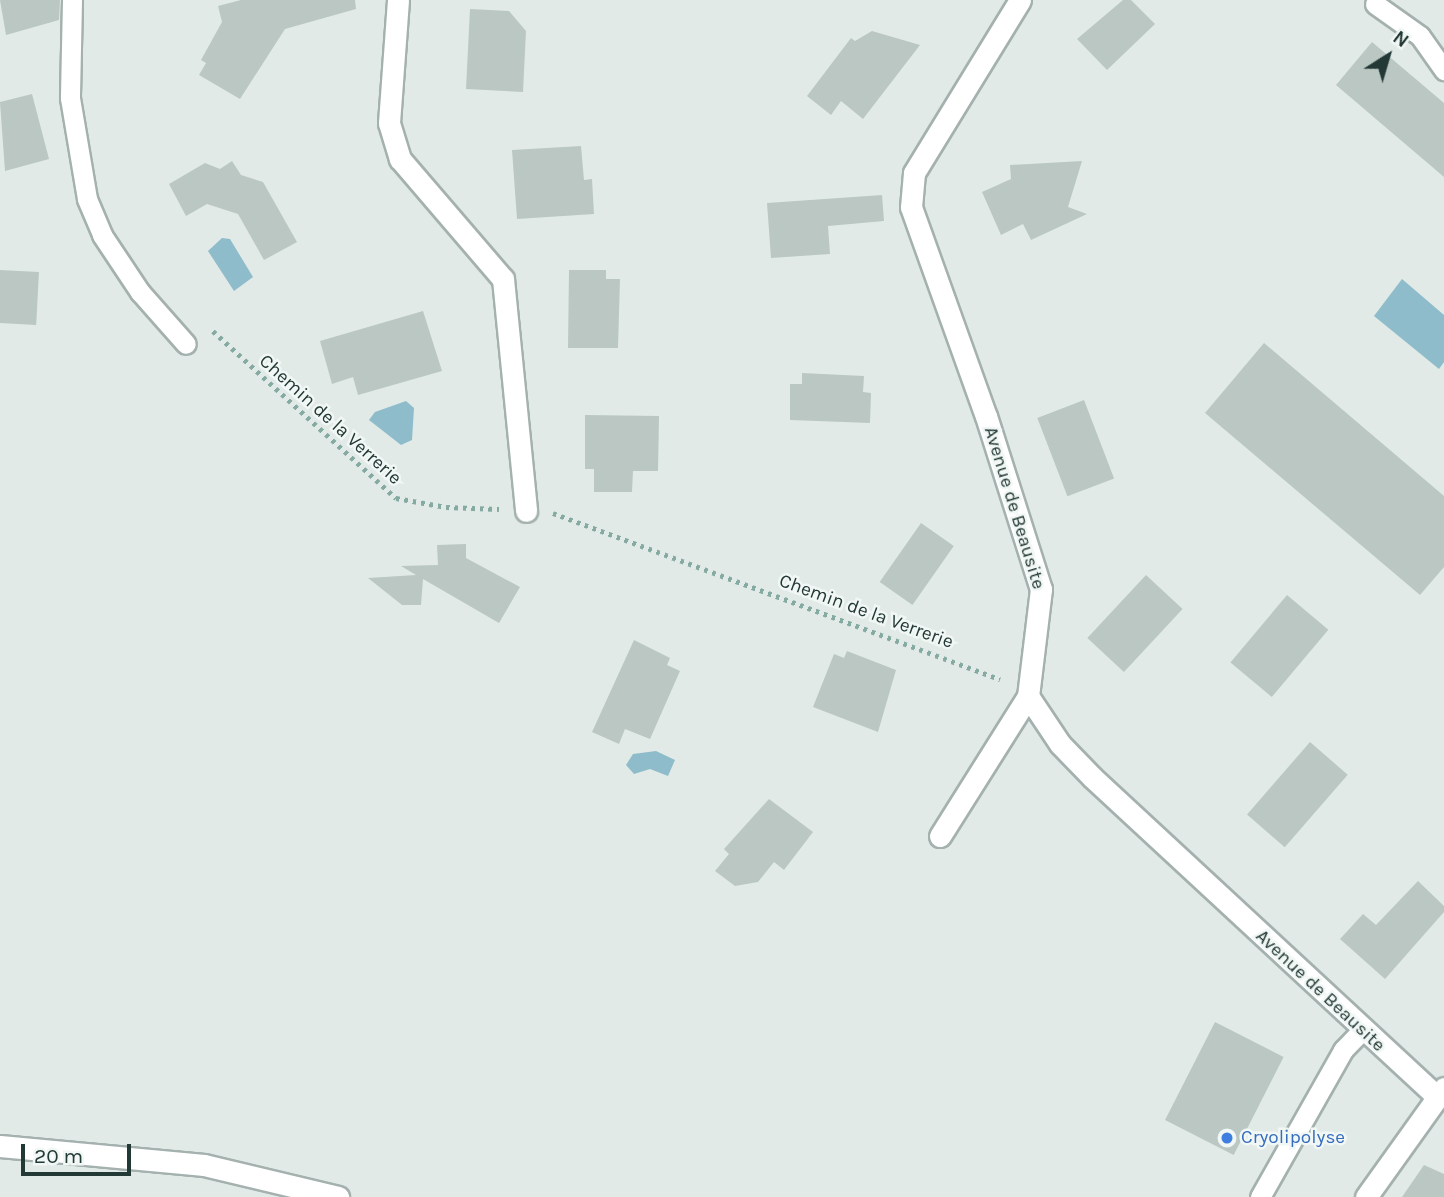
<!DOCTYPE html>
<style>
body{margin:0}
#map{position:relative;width:1444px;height:1197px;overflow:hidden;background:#e1eae7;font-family:Karla,sans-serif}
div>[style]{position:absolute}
.water>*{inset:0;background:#8ebcca}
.building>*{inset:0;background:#bac7c3;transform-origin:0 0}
.path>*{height:4.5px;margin-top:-2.25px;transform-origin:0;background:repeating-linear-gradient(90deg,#84aaa2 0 3.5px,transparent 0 8.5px)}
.roads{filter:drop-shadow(2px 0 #a4b1ae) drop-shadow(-2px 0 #a4b1ae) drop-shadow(0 2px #a4b1ae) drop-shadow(0 -2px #a4b1ae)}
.service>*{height:19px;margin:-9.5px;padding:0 9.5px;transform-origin:9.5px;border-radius:9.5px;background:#fff}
.minor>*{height:21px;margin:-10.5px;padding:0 10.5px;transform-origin:10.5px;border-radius:10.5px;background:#fff}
.tertiary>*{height:21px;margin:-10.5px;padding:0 10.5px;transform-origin:10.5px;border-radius:10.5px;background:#fff}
.dots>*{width:19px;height:19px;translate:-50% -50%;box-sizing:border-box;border:4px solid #f1f7f4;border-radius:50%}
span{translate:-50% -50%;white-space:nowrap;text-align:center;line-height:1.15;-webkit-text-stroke:5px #f1f7f4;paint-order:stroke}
.street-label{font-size:19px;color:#233935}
.shop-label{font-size:19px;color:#366cbe}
.left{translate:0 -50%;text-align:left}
.north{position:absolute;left:1353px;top:21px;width:70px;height:70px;-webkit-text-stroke:5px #f1f7f4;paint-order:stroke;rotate:37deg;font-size:19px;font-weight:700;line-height:28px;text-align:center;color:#233935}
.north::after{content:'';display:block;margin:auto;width:24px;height:32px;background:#233935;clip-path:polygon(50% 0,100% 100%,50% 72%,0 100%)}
.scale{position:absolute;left:21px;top:1144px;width:110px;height:32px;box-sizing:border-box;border:4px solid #233935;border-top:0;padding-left:9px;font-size:21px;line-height:24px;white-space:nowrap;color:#233935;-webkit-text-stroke:5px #f1f7f4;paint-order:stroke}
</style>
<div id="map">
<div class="water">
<i style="clip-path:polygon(222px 238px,230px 239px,253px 277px,234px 291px,208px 251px)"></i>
<i style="clip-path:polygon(1402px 279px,1444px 315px,1444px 362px,1439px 369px,1374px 316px)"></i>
<i style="clip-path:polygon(406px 401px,414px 408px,412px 440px,401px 445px,369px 420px,375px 412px)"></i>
<i style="clip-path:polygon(656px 751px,675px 760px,668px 776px,650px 769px,634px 774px,626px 765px,633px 754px)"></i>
</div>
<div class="building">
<i style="clip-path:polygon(0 0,60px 0,59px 20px,6px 35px)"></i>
<i style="clip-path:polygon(241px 0,355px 0,356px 9px,285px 29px,240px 99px,199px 75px,206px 63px,201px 60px,222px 22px,218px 6px)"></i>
<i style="clip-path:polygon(1123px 0,1131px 0,1155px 24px,1107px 70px,1077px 39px)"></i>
<i style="clip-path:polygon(470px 9px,509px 11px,526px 31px,523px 92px,466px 89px)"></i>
<i style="clip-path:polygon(872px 31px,920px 45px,863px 119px,841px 101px,831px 115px,807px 96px,851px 38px,855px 41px)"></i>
<i style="clip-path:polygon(1372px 42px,1444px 103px,1444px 177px,1336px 85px)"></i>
<i style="clip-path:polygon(32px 94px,49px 159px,5px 171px,0 102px)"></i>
<i style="clip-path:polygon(581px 146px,584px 180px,592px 179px,594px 214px,517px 219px,512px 150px)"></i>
<i style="clip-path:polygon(232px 161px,241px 175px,263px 182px,297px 242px,264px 260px,238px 214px,207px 204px,186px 216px,169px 184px,205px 163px,220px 169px)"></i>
<i style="clip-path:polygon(1082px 161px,1068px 207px,1087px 214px,1031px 240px,1023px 224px,1001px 235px,982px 192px,1011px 179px,1010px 165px)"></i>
<i style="clip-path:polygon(882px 195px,884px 221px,828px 226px,830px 254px,771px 258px,767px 203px)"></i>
<i style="left:0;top:270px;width:39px;height:53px;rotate:3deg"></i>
<i style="clip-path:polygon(569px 270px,606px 270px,606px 279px,620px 279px,618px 348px,568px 348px)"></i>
<i style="clip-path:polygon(423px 311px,442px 371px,358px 395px,353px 377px,332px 384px,320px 341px)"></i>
<i style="clip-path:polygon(1264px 343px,1444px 496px,1444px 567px,1420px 595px,1205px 413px)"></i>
<i style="clip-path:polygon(802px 373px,864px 376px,863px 392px,871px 393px,870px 423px,790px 420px,790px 384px,802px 384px)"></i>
<i style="left:1084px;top:400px;width:84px;height:50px;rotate:69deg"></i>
<i style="clip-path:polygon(585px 415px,659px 416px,658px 471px,633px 471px,632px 492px,594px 492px,594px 469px,585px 469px)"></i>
<i style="left:921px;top:523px;width:40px;height:72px;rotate:35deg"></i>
<i style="clip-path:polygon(466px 544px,466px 558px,520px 587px,499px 623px,423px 579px,421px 605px,402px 605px,368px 578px,416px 575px,401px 566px,438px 565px,437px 545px)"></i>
<i style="left:1146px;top:575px;width:50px;height:86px;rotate:43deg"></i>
<i style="left:1287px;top:595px;width:54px;height:88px;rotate:40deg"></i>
<i style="clip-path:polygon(634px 640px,670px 658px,667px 665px,680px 671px,650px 739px,625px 729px,619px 744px,592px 732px)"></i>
<i style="clip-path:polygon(847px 651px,896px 670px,878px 732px,813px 707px,834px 654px,844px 658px)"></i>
<i style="left:1310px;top:742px;width:50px;height:96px;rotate:41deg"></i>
<i style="clip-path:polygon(769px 799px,813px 832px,784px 870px,774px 862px,758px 882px,735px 886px,715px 871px,729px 854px,724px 849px)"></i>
<i style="clip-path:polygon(1418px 881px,1444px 906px,1444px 912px,1385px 979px,1340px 939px,1363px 914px,1376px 925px)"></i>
<i style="left:1215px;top:1022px;width:77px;height:110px;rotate:27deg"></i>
<i style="clip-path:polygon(1424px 1165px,1444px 1174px,1444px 1197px,1402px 1197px)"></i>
</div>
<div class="path">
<i style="left:213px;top:331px;width:248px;rotate:42.4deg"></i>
<i style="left:396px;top:498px;width:51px;rotate:10.2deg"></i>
<i style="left:446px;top:507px;width:53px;rotate:2.2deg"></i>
<i style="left:553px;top:513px;width:477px;rotate:20.4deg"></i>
</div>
<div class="roads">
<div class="service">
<i style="left:72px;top:0;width:98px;rotate:91.2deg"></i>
<i style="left:70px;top:98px;width:102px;rotate:80.4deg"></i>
<i style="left:87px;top:199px;width:39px;rotate:67deg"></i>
<i style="left:102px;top:235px;width:69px;rotate:56.3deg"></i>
<i style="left:140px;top:292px;width:69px;rotate:48.5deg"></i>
<i style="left:1375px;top:4px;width:55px;rotate:35.4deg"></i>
<i style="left:1420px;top:36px;width:42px;rotate:54.8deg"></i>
<i style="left:1260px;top:1197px;width:169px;rotate:-60.5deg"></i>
<i style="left:1343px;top:1050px;width:28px;rotate:-46deg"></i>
</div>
<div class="minor">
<i style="left:398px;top:0;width:123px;rotate:94.2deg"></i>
<i style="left:389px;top:123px;width:38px;rotate:73deg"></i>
<i style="left:400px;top:159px;width:158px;rotate:49.4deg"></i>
<i style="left:503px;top:279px;width:233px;rotate:84.3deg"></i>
<i style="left:1020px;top:0;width:203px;rotate:121.5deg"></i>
<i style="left:914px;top:173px;width:34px;rotate:95deg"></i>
<i style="left:911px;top:207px;width:222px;rotate:70.3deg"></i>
<i style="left:986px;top:416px;width:182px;rotate:72.4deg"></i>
<i style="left:1041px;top:589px;width:108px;rotate:96.9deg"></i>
<i style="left:1028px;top:696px;width:58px;rotate:56.3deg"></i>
<i style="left:1060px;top:744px;width:47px;rotate:45.9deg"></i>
<i style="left:1093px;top:778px;width:468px;rotate:42.8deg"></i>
<i style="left:940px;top:836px;width:165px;rotate:-57.8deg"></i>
<i style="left:0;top:1146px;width:205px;rotate:5.3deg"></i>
<i style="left:204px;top:1165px;width:138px;rotate:13.4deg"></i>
</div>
<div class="tertiary">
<i style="left:1366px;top:1197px;width:134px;rotate:-54.4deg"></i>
</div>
</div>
<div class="dots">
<i style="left:1227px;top:1138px;background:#3f7fe0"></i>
</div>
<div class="street-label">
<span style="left:330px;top:420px;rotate:42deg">Chemin de la Verrerie</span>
<span style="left:1014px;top:508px;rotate:73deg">Avenue de Beausite</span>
<span style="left:866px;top:612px;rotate:20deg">Chemin de la Verrerie</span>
<span style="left:1320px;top:991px;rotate:43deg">Avenue de Beausite</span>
</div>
<div class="shop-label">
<span class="left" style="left:1241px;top:1138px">Cryolipolyse</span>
</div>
<div class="north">N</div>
<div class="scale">20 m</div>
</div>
